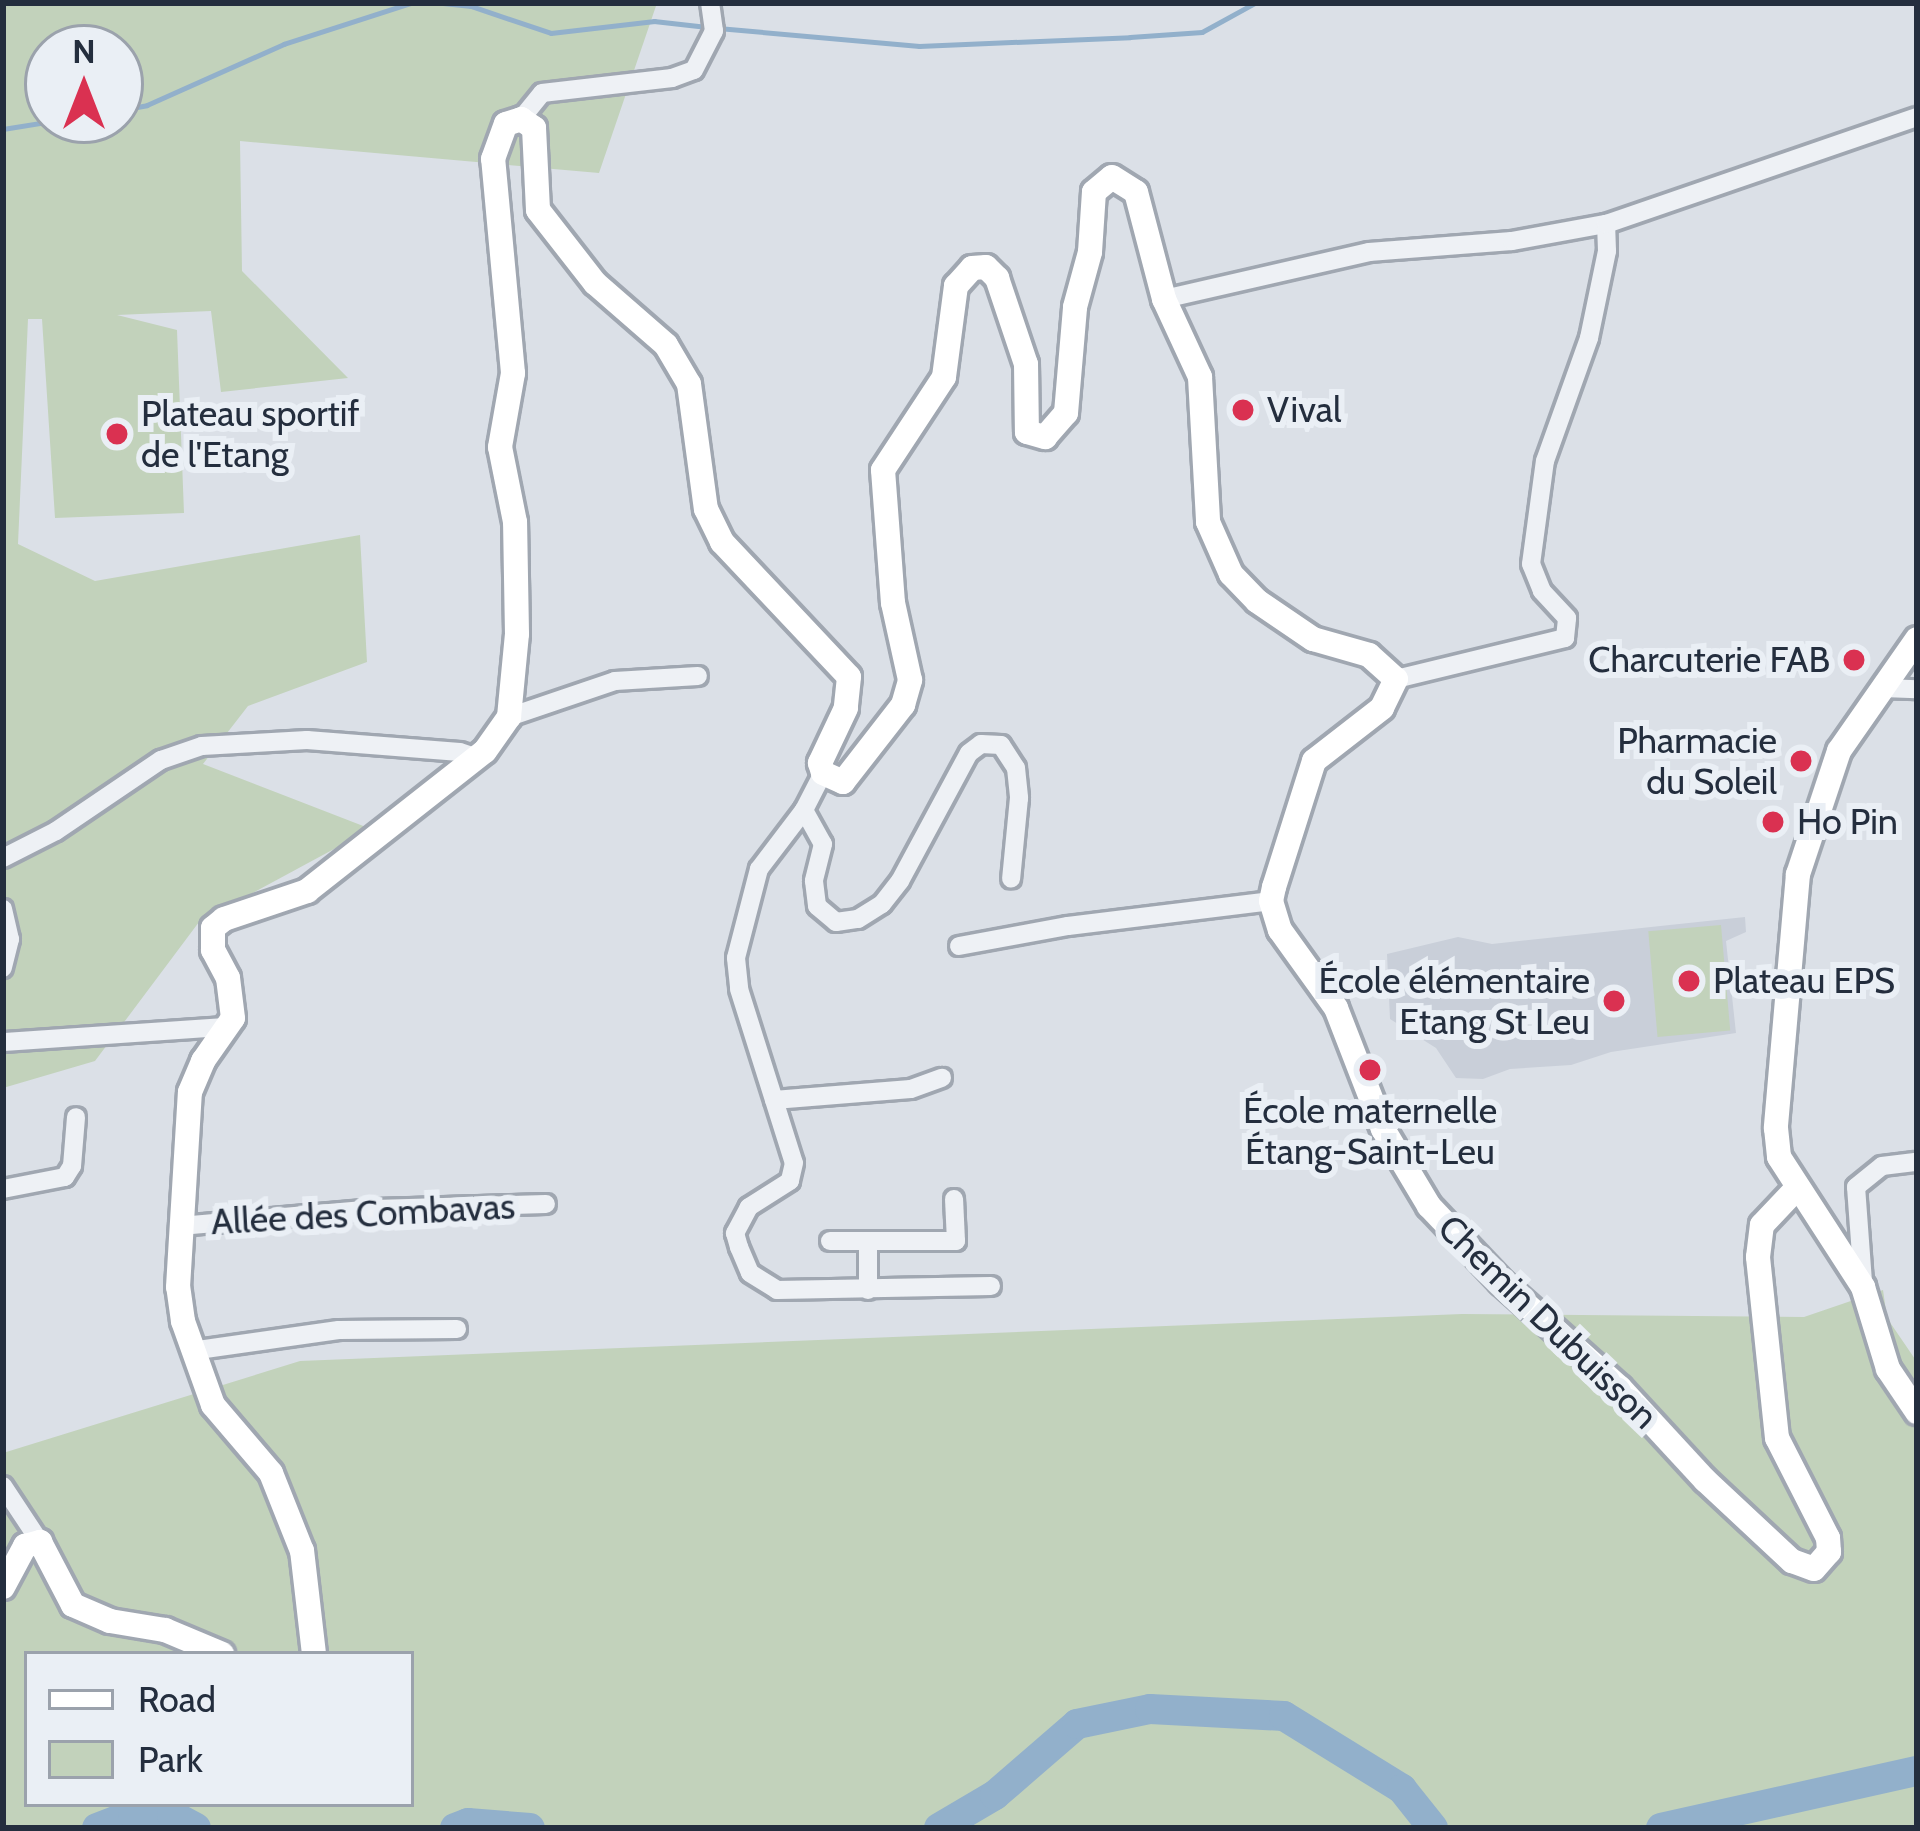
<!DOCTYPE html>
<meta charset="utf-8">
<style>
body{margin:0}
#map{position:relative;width:1920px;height:1831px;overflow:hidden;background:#dbe0e7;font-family:Cabin,sans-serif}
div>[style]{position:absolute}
.built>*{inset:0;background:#c9cfd9}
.green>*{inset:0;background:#c2d2bb;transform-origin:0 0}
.stream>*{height:4.5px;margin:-2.25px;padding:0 2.25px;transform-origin:2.25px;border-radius:2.25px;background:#92b0cb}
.river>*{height:30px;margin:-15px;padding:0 15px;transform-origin:15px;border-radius:15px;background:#92b0cb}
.roads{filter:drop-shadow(3px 0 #a0a7b1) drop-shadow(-3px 0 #a0a7b1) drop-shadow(0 3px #a0a7b1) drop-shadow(0 -3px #a0a7b1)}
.minor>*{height:18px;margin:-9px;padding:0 9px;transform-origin:9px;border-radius:9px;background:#eef1f5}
.secondary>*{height:24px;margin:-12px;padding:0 12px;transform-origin:12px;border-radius:12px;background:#fff}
.dots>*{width:33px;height:33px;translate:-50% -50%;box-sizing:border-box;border:6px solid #eaeff5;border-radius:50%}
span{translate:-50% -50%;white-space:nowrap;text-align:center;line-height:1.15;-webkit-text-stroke:12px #eaeff5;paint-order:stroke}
.poi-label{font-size:36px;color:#242e3e}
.left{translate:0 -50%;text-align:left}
.right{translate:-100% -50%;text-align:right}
.street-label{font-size:36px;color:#242e3e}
.frame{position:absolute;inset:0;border:6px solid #242e3e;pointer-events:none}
.legend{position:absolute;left:24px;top:1651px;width:390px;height:156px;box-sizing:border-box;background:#eaeff5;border:3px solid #9ba2ac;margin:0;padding:15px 21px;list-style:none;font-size:36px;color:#242e3e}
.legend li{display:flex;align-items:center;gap:24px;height:60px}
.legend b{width:60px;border:3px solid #9ba2ac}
.north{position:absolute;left:24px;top:24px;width:120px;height:120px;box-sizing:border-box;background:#eaeff5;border:3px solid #9ba2ac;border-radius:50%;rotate:0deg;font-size:33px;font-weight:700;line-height:48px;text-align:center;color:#242e3e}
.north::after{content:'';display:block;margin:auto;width:42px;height:54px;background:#da3151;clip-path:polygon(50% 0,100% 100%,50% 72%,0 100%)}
</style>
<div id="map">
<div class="built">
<i style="clip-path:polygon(1745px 917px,1746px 932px,1726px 941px,1736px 1033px,1611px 1052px,1571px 1065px,1510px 1069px,1483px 1079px,1456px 1078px,1436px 1048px,1390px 1019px,1387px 954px,1458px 937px,1492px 944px)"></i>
</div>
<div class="green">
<i style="clip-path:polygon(evenodd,3px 3px,657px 3px,599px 173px,240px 141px,242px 271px,348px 378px,221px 392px,211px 311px,117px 315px,177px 330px,184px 513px,55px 518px,42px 319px,28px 319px,18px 544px,95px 581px,360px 535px,367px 662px,248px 706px,203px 764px,371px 829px,199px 922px,95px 1061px,3px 1088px,3px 3px,48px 48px,120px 48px,120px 120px,48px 120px,48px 48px)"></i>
<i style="left:1721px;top:925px;width:106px;height:73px;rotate:85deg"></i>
<i style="clip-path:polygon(evenodd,1883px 1290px,1887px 1318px,1917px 1362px,1917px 1828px,3px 1828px,3px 1453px,300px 1361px,1462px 1314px,1804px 1317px,1883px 1290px,27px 1654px,411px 1654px,411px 1804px,27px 1804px,27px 1654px)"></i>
</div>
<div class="stream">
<i style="left:443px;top:3px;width:28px;rotate:6deg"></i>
<i style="left:471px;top:6px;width:84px;rotate:18.6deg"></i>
<i style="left:551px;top:33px;width:104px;rotate:-6.6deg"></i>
<i style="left:654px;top:21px;width:53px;rotate:6.5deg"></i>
<i style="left:718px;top:28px;width:202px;rotate:5.1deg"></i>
<i style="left:919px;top:46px;width:211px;rotate:-2.4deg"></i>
<i style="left:1130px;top:37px;width:72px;rotate:-4deg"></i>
<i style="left:1202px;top:32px;width:60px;rotate:-28.7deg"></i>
<i style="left:120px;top:110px;width:27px;rotate:-10deg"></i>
<i style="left:147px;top:105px;width:150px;rotate:-24deg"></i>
<i style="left:284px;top:44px;width:133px;rotate:-17.9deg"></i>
<i style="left:3px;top:129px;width:57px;rotate:-9.1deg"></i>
</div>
<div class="river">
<i style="left:97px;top:1828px;width:39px;rotate:-21deg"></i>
<i style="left:133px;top:1814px;width:39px;rotate:1deg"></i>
<i style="left:172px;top:1815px;width:27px;rotate:28deg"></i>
<i style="left:455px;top:1828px;width:14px;rotate:-21deg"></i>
<i style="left:468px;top:1823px;width:62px;rotate:4.6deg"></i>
<i style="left:939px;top:1828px;width:65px;rotate:-30.5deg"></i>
<i style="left:995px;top:1795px;width:108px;rotate:-40.9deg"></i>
<i style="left:1077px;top:1724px;width:75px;rotate:-11.6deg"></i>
<i style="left:1150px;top:1709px;width:134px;rotate:3deg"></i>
<i style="left:1284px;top:1716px;width:139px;rotate:31.7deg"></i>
<i style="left:1402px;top:1789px;width:50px;rotate:51.5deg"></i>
<i style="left:1661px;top:1828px;width:262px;rotate:-12.6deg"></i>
</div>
<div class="roads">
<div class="minor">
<i style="left:521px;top:119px;width:33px;rotate:-51deg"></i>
<i style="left:542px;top:93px;width:131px;rotate:-6.6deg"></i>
<i style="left:672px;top:78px;width:23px;rotate:-20deg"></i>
<i style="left:694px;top:70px;width:44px;rotate:-62.9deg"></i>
<i style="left:714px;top:31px;width:28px;rotate:-98deg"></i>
<i style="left:1164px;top:299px;width:210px;rotate:-12.9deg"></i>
<i style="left:1369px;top:252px;width:143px;rotate:-4.4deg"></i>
<i style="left:1512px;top:241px;width:96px;rotate:-10.3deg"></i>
<i style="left:1396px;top:679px;width:174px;rotate:-13.6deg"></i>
<i style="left:1565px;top:638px;width:20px;rotate:-84deg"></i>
<i style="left:1567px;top:618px;width:37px;rotate:-133deg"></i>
<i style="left:1542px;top:591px;width:29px;rotate:-112deg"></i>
<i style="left:1531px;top:564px;width:104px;rotate:-82.3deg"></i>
<i style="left:1545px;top:461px;width:131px;rotate:-70.3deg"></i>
<i style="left:1589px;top:338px;width:89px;rotate:-78.3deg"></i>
<i style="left:1607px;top:251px;width:27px;rotate:-92deg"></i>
<i style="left:1606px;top:224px;width:329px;rotate:-19deg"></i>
<i style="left:1883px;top:688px;width:34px;rotate:2deg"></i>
<i style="left:509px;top:717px;width:112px;rotate:-18.8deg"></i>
<i style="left:615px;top:681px;width:83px;rotate:-3.4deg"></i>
<i style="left:823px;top:773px;width:42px;rotate:117.2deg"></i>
<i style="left:804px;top:810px;width:74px;rotate:127.3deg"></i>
<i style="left:759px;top:869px;width:92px;rotate:104.5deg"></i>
<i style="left:736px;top:958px;width:31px;rotate:84deg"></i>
<i style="left:739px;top:989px;width:182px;rotate:72.5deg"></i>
<i style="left:794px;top:1163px;width:18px;rotate:103deg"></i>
<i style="left:790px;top:1181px;width:49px;rotate:147.6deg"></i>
<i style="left:749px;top:1207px;width:30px;rotate:118deg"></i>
<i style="left:735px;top:1233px;width:15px;rotate:74deg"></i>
<i style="left:739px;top:1247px;width:28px;rotate:67deg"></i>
<i style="left:750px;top:1273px;width:32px;rotate:32deg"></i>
<i style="left:777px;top:1290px;width:214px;rotate:-1.1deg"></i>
<i style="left:804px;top:810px;width:39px;rotate:61deg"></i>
<i style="left:823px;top:844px;width:38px;rotate:104deg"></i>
<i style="left:814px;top:881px;width:25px;rotate:83deg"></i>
<i style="left:817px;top:906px;width:25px;rotate:40deg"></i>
<i style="left:836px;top:922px;width:22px;rotate:-8deg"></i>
<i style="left:858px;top:919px;width:28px;rotate:-32deg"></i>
<i style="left:882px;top:904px;width:29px;rotate:-52deg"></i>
<i style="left:900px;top:881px;width:145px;rotate:-61.7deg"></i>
<i style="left:969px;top:753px;width:15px;rotate:-37deg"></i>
<i style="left:981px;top:744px;width:20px;rotate:3deg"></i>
<i style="left:1001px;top:745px;width:27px;rotate:57deg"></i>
<i style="left:1016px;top:768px;width:30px;rotate:84deg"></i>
<i style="left:1019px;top:798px;width:81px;rotate:95.6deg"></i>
<i style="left:3px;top:858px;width:59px;rotate:-27deg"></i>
<i style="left:56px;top:831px;width:127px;rotate:-34.1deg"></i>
<i style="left:161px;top:760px;width:43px;rotate:-18.9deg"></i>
<i style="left:202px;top:746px;width:105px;rotate:-3.3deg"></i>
<i style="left:307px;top:740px;width:153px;rotate:4.5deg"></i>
<i style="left:460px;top:752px;width:18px;rotate:19deg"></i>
<i style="left:3px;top:909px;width:31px;rotate:77deg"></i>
<i style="left:10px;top:939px;width:30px;rotate:104deg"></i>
<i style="left:959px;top:946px;width:111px;rotate:-10.4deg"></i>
<i style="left:1068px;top:926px;width:205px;rotate:-7deg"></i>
<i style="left:3px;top:1042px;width:221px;rotate:-3.9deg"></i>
<i style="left:774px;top:1100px;width:137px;rotate:-4.6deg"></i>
<i style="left:911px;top:1089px;width:33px;rotate:-20deg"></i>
<i style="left:3px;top:1189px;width:63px;rotate:-11deg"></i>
<i style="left:65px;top:1177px;width:13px;rotate:-58deg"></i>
<i style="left:72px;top:1166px;width:49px;rotate:-85.3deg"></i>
<i style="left:180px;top:1226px;width:196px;rotate:-5deg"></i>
<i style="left:375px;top:1209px;width:171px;rotate:-1.7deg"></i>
<i style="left:830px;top:1241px;width:126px"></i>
<i style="left:956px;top:1241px;width:42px;rotate:-92.7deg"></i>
<i style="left:868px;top:1241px;width:49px;rotate:90deg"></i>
<i style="left:1863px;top:1282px;width:95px;rotate:-94.2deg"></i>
<i style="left:1856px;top:1187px;width:33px;rotate:-39deg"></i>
<i style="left:1882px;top:1166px;width:35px;rotate:-7deg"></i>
<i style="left:191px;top:1351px;width:149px;rotate:-8.1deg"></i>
<i style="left:339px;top:1330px;width:118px;rotate:-0.5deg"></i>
<i style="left:3px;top:1486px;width:67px;rotate:56.5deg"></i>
</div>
<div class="secondary">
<i style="left:1917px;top:639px;width:136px;rotate:124.9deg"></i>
<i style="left:1839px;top:751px;width:130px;rotate:108.4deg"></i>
<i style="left:1798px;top:874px;width:255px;rotate:95deg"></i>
<i style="left:1776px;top:1128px;width:29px;rotate:84deg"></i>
<i style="left:1779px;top:1157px;width:155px;rotate:57.1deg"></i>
<i style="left:1863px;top:1287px;width:86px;rotate:73deg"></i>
<i style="left:1888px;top:1369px;width:52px;rotate:56deg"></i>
<i style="left:3px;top:1587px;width:47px;rotate:-61.8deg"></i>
<i style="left:25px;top:1546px;width:16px;rotate:-15deg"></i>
<i style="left:40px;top:1542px;width:71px;rotate:62.4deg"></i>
<i style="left:73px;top:1605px;width:40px;rotate:23.4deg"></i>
<i style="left:110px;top:1621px;width:56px;rotate:9.3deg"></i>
<i style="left:165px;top:1630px;width:62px;rotate:22.8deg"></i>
<i style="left:314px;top:1654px;width:104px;rotate:-96.6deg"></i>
<i style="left:302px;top:1551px;width:84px;rotate:-111.7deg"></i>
<i style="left:271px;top:1473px;width:89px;rotate:-130.5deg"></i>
<i style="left:213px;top:1405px;width:89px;rotate:-109.7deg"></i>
<i style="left:183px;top:1321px;width:34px;rotate:-98deg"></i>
<i style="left:178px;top:1287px;width:195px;rotate:-86.5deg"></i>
<i style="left:190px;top:1092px;width:34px;rotate:-67deg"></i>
<i style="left:203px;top:1061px;width:52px;rotate:-55.1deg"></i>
<i style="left:233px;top:1018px;width:40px;rotate:-97.1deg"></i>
<i style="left:228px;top:978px;width:32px;rotate:-118deg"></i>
<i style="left:213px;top:950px;width:22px;rotate:-90deg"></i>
<i style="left:213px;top:928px;width:14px;rotate:-39deg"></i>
<i style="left:224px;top:919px;width:88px;rotate:-18.6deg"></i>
<i style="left:307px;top:891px;width:226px;rotate:-38.2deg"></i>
<i style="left:485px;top:751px;width:42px;rotate:-54.8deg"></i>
<i style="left:509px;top:717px;width:83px;rotate:-84.5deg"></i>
<i style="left:517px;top:634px;width:112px;rotate:-91deg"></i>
<i style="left:515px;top:522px;width:76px;rotate:-101.3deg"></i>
<i style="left:500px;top:447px;width:75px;rotate:-80deg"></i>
<i style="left:513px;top:373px;width:215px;rotate:-95.3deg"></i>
<i style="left:493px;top:159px;width:37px;rotate:-70deg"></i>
<i style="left:506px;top:124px;width:16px;rotate:-18deg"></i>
<i style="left:521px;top:119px;width:16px;rotate:35deg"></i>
<i style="left:534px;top:128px;width:82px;rotate:87.2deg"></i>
<i style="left:538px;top:210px;width:93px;rotate:52deg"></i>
<i style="left:595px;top:283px;width:94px;rotate:41.1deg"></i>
<i style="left:666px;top:345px;width:45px;rotate:59.5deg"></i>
<i style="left:689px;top:384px;width:126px;rotate:82.3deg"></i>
<i style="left:706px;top:509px;width:37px;rotate:64deg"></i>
<i style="left:722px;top:542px;width:185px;rotate:46.7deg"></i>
<i style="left:849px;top:677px;width:31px;rotate:96deg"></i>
<i style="left:846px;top:708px;width:61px;rotate:115.3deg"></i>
<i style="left:820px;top:763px;width:10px;rotate:73deg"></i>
<i style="left:823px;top:773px;width:22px;rotate:24deg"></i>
<i style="left:843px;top:782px;width:98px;rotate:-52.1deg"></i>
<i style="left:903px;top:705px;width:26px;rotate:-74deg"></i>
<i style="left:910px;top:680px;width:79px;rotate:-102.4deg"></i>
<i style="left:893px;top:603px;width:133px;rotate:-94.3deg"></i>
<i style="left:883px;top:470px;width:111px;rotate:-56.7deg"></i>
<i style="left:944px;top:377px;width:92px;rotate:-82.5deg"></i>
<i style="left:956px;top:286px;width:24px;rotate:-48deg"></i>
<i style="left:972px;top:268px;width:14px;rotate:-4deg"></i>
<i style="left:986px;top:267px;width:16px;rotate:45deg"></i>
<i style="left:997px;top:278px;width:91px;rotate:71.4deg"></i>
<i style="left:1026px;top:364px;width:68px;rotate:89.2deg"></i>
<i style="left:1027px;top:432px;width:19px;rotate:16deg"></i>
<i style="left:1045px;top:437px;width:32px;rotate:-49deg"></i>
<i style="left:1066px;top:413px;width:106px;rotate:-85.1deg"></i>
<i style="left:1075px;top:307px;width:57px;rotate:-74.7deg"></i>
<i style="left:1090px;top:252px;width:60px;rotate:-86.2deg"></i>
<i style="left:1094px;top:192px;width:23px;rotate:-40deg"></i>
<i style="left:1112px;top:177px;width:28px;rotate:32deg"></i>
<i style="left:1136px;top:192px;width:111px;rotate:75.3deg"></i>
<i style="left:1164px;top:299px;width:86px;rotate:65.2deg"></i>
<i style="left:1200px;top:377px;width:145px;rotate:86.8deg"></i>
<i style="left:1208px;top:522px;width:57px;rotate:66.1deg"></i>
<i style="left:1231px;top:574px;width:37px;rotate:46deg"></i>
<i style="left:1257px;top:601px;width:68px;rotate:34.2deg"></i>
<i style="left:1313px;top:639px;width:58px;rotate:15.9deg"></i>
<i style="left:1369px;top:655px;width:36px;rotate:42deg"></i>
<i style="left:1396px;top:679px;width:32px;rotate:116deg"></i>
<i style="left:1382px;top:708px;width:86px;rotate:142.1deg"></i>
<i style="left:1314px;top:761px;width:132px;rotate:107.6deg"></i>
<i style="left:1274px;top:887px;width:14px;rotate:102deg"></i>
<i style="left:1271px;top:901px;width:30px;rotate:73deg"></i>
<i style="left:1280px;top:930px;width:96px;rotate:54.3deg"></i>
<i style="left:1336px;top:1008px;width:130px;rotate:68.8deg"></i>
<i style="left:1383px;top:1129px;width:90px;rotate:59.1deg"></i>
<i style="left:1429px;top:1206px;width:105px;rotate:46.5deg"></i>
<i style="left:1501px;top:1282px;width:159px;rotate:41.7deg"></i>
<i style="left:1620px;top:1388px;width:125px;rotate:47.3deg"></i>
<i style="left:1705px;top:1480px;width:119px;rotate:43deg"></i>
<i style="left:1792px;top:1561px;width:23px;rotate:20deg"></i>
<i style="left:1814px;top:1569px;width:23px;rotate:-49deg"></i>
<i style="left:1829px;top:1552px;width:14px;rotate:-94deg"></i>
<i style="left:1828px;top:1538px;width:112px;rotate:-117deg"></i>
<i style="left:1777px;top:1438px;width:182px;rotate:-96deg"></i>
<i style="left:1758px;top:1257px;width:32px;rotate:-83deg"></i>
<i style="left:1762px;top:1225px;width:51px;rotate:-46.6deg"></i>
</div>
</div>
<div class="dots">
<i style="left:1243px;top:410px;background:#da3151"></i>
<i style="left:117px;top:434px;background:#da3151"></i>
<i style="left:1854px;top:660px;background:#da3151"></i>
<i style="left:1801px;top:761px;background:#da3151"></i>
<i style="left:1773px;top:822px;background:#da3151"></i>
<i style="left:1689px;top:981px;background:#da3151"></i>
<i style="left:1614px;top:1001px;background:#da3151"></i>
<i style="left:1370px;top:1070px;background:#da3151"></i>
</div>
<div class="poi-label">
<span class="left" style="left:1267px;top:410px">Vival</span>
<span class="left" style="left:141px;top:434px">Plateau sportif<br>de l'Etang</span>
<span class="right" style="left:1830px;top:660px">Charcuterie FAB</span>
<span class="right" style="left:1777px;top:761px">Pharmacie<br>du Soleil</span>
<span class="left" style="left:1797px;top:822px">Ho Pin</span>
<span class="right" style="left:1590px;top:1001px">École élémentaire<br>Etang St Leu</span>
<span class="left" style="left:1713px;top:981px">Plateau EPS</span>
<span style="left:1370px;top:1131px">École maternelle<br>Étang-Saint-Leu</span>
</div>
<div class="street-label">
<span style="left:363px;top:1214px;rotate:-3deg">Allée des Combavas</span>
<span style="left:1548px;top:1322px;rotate:44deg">Chemin Dubuisson</span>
</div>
<div class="frame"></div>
<ul class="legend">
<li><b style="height:15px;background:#fff"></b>Road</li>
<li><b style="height:33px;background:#c2d2bb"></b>Park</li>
</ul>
<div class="north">N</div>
</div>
